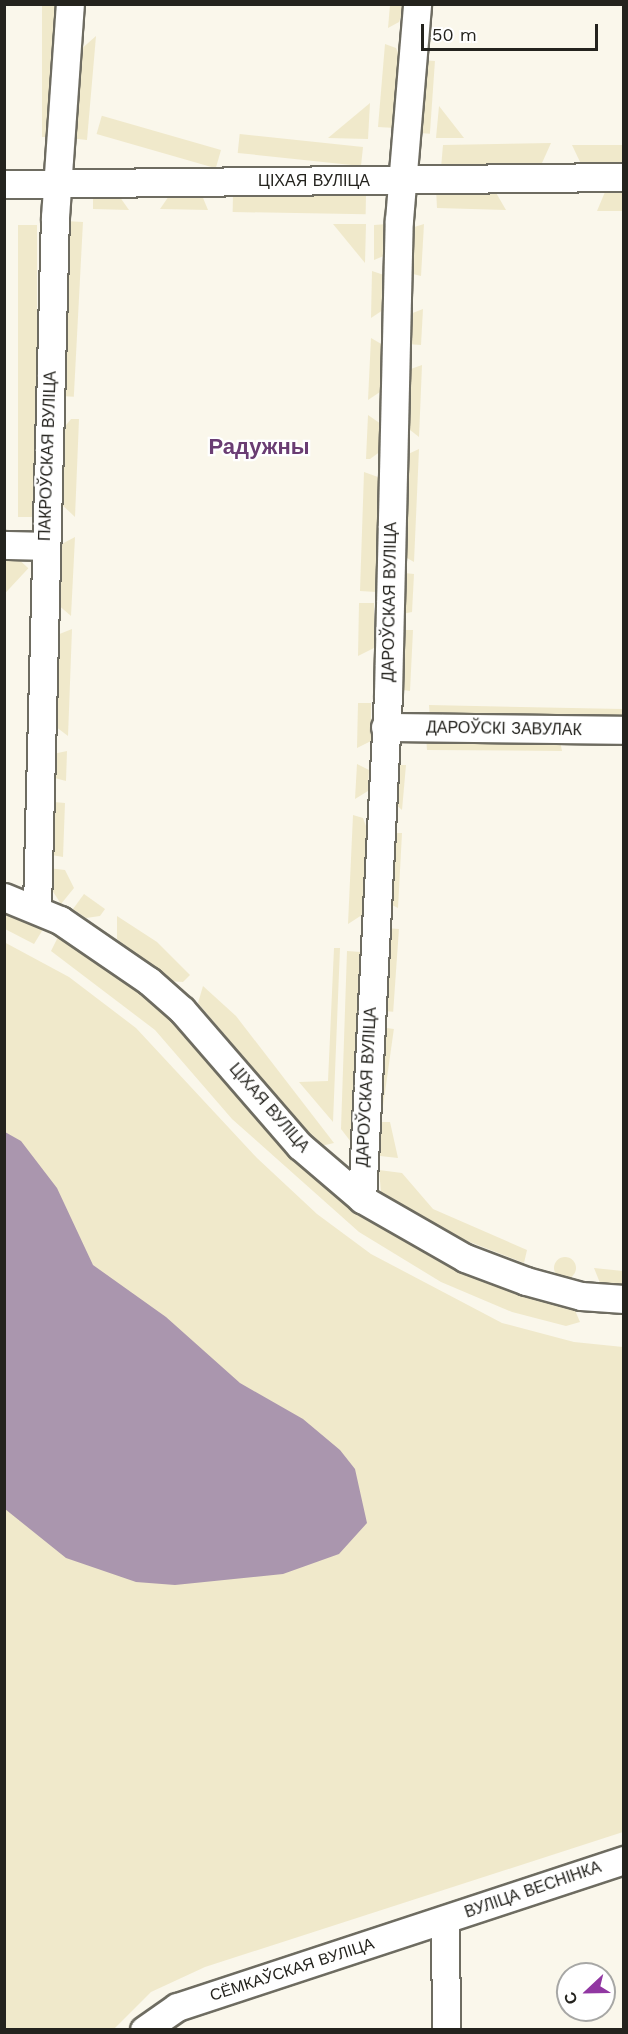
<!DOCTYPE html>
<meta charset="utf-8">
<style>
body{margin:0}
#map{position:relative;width:628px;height:2034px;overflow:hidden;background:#faf7eb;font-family:"Work Sans",sans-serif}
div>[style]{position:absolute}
.green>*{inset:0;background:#f0e9cb;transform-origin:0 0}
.round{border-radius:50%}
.water>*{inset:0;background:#aa96ae}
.roads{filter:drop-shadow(2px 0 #6e6c61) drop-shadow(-2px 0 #6e6c61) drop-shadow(0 2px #6e6c61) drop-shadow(0 -2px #6e6c61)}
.street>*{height:27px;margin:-13.5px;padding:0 13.5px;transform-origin:13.5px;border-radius:13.5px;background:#fff}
span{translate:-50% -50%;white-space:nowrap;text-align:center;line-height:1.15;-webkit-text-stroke:4.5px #fff;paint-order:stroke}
.street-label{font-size:16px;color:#24231e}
.district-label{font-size:22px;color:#6a3d73;font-weight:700}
.frame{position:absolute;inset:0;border:6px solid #24231e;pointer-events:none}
.north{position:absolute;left:556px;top:1962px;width:60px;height:60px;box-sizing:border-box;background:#fff;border:2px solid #a7a7a5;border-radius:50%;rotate:248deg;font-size:16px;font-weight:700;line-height:24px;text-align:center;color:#24231e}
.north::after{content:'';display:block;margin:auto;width:21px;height:27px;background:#9137a2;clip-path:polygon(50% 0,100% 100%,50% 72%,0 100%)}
.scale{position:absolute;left:421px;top:24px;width:177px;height:27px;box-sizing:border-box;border:3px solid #24231e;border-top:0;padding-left:8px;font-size:18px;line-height:21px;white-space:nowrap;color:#24231e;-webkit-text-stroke:4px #fff;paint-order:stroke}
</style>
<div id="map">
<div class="green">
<i style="left:42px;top:5px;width:15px;height:132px"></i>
<i style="clip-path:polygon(390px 5px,405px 5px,399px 22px,388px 28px)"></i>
<i style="clip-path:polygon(96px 36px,87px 140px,69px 138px,79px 51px)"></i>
<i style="clip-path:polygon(385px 44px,396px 48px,400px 57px,395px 128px,378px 127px)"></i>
<i style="left:421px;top:60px;width:14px;height:73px;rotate:4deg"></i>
<i style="clip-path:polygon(370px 103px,368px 139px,328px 138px)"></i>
<i style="clip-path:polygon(439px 106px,464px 138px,436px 138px)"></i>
<i style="clip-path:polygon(551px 143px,542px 163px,441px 168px,443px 145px)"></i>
<i style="clip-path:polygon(572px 145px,623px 145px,623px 168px,581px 164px)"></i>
<i style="left:363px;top:147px;width:19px;height:124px;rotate:96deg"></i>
<i style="left:221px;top:150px;width:19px;height:124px;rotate:106deg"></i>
<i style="clip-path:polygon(436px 189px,495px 191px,506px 210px,437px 208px)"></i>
<i style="clip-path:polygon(623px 190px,623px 211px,597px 211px,605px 192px)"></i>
<i style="clip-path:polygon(93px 192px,117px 193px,129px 210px,93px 209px)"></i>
<i style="clip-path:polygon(171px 193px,201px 193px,208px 210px,160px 209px)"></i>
<i style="left:233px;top:193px;width:133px;height:19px;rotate:1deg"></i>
<i style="left:65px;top:221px;width:18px;height:175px;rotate:3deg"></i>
<i style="clip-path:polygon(333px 224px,366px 224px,365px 263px)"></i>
<i style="clip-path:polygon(387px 224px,386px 255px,374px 260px,374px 225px)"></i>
<i style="clip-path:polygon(424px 224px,421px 276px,409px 273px,411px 228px)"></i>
<i style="left:37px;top:225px;width:292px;height:19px;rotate:90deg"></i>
<i style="clip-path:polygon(372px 271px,384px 275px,386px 308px,371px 318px)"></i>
<i style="clip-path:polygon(423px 309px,421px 345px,407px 344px,410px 314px)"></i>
<i style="clip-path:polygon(371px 338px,383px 345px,380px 392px,368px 400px)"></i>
<i style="clip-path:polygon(422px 365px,419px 437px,405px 426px,408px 370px)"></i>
<i style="clip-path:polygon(368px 415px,381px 424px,381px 451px,370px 459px,366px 459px)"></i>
<i style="clip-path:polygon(71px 419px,79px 419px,75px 517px,59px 502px,62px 430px)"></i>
<i style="clip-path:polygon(419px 449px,414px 562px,400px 554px,406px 455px)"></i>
<i style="clip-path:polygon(364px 472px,378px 477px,379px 483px,376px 592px,360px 591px)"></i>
<i style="clip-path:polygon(75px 537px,71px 616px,56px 603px,58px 546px)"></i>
<i style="left:13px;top:554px;width:21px;height:291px;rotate:43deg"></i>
<i style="clip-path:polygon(405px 573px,414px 574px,412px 612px,402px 614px)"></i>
<i style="clip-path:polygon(359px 603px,374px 603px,374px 648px,358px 656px)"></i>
<i style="clip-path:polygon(72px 629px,68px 736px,51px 723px,57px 635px)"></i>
<i style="clip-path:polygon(403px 630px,413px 630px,410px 691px,398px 689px)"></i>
<i style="clip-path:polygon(358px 703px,371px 703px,371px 741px,357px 748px)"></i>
<i style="clip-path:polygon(429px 705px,623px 709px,623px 719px,430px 719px)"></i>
<i style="clip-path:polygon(426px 737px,560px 741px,562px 751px,427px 750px)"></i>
<i style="clip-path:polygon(67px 751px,66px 781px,51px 777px,53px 754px)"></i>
<i style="clip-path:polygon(357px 764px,369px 770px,368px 791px,355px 799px)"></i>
<i style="clip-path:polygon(391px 765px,406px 765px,402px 810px,393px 802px)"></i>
<i style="clip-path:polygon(54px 802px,65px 803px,63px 857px,46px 854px,49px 807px)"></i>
<i style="clip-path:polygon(353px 815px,363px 818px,367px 829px,362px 915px,348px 924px)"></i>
<i style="clip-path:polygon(396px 833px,402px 833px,398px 908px,388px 903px,390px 838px)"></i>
<i style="clip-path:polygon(48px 868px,65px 870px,74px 888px,61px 904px,48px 884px)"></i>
<i style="clip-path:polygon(84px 894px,105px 909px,100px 916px,86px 918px,73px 909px)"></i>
<i style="clip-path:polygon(7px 908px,45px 926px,34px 944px,5px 929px)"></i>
<i style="clip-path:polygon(117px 916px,157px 942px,190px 975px,183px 982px,168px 981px,117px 939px)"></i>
<i style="left:385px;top:928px;width:14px;height:83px;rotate:4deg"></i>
<i style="clip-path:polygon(60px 933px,142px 988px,374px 1221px,498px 1285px,574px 1308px,580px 1322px,566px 1326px,512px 1312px,441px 1282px,359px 1232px,232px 1119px,155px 1030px,51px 951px)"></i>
<i style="clip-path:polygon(4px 942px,69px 977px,136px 1028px,257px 1158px,317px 1214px,371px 1254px,502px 1323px,574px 1342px,623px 1347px,623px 1832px,205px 1967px,151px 1992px,114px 2029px,5px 2029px)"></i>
<i style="clip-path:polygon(334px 948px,340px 948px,333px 1122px,299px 1082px,328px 1081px)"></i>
<i style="clip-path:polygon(347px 951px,361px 952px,357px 1124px,351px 1142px,341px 1129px)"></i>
<i style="clip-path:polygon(203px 986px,236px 1016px,334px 1143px,321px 1146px,304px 1130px,198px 1003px)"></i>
<i style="left:380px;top:1027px;width:14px;height:77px;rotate:8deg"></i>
<i style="clip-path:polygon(379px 1122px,390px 1122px,398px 1158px,380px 1156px)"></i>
<i style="clip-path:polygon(379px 1170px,402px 1173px,433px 1209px,527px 1250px,524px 1263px,436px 1229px,381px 1192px)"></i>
<i class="round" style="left:554px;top:1257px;width:22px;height:22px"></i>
<i style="clip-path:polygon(594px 1268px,623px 1271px,623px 1286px,600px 1283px)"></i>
</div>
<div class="water">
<i style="clip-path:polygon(5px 1132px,21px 1141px,57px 1188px,93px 1265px,166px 1317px,240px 1383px,303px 1419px,340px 1450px,355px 1469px,367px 1523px,339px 1554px,283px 1574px,175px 1585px,136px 1582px,66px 1558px,5px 1509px)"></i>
</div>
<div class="roads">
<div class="street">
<i style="left:4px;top:184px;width:620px;rotate:-0.65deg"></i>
<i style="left:4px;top:545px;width:42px;rotate:1.4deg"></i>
<i style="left:385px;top:727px;width:239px;rotate:0.7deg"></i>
<i style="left:4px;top:897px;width:61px;rotate:22.3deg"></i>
<i style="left:60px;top:920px;width:108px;rotate:34.4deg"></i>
<i style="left:149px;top:981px;width:44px;rotate:41.3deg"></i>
<i style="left:182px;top:1010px;width:180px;rotate:49.1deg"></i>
<i style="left:300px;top:1146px;width:82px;rotate:40.5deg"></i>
<i style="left:362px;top:1199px;width:119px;rotate:29.8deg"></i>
<i style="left:465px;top:1258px;width:65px;rotate:20.7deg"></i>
<i style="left:526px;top:1281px;width:57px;rotate:15.3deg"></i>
<i style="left:581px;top:1296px;width:43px;rotate:4deg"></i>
<i style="left:37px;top:907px;width:690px;rotate:-88.51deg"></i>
<i style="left:55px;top:217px;width:214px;rotate:-86deg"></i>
<i style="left:362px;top:1199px;width:506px;rotate:-87.05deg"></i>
<i style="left:388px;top:694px;width:474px;rotate:-88.7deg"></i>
<i style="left:399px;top:220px;width:217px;rotate:-85.2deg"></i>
<i style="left:445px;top:1920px;width:110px;rotate:89.5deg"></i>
<i style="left:144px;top:2030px;width:40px;rotate:-34.9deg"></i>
<i style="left:177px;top:2007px;width:471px;rotate:-18.2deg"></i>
</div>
</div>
<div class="street-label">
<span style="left:314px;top:181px">ЦІХАЯ ВУЛІЦА</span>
<span style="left:48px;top:456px;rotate:-88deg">ПАКРОЎСКАЯ ВУЛІЦА</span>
<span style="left:390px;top:602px;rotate:-89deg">ДАРОЎСКАЯ ВУЛІЦА</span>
<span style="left:504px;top:729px;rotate:1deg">ДАРОЎСКІ ЗАВУЛАК</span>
<span style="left:367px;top:1087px;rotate:-87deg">ДАРОЎСКАЯ ВУЛІЦА</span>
<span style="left:269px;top:1108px;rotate:49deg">ЦІХАЯ ВУЛІЦА</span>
<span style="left:533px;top:1890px;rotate:-19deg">ВУЛІЦА ВЕСНІНКА</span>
<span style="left:292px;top:1970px;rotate:-18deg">СЁМКАЎСКАЯ ВУЛІЦА</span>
</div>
<div class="district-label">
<span style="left:259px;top:447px">Радужны</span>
</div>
<div class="frame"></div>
<div class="north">С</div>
<div class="scale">50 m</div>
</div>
